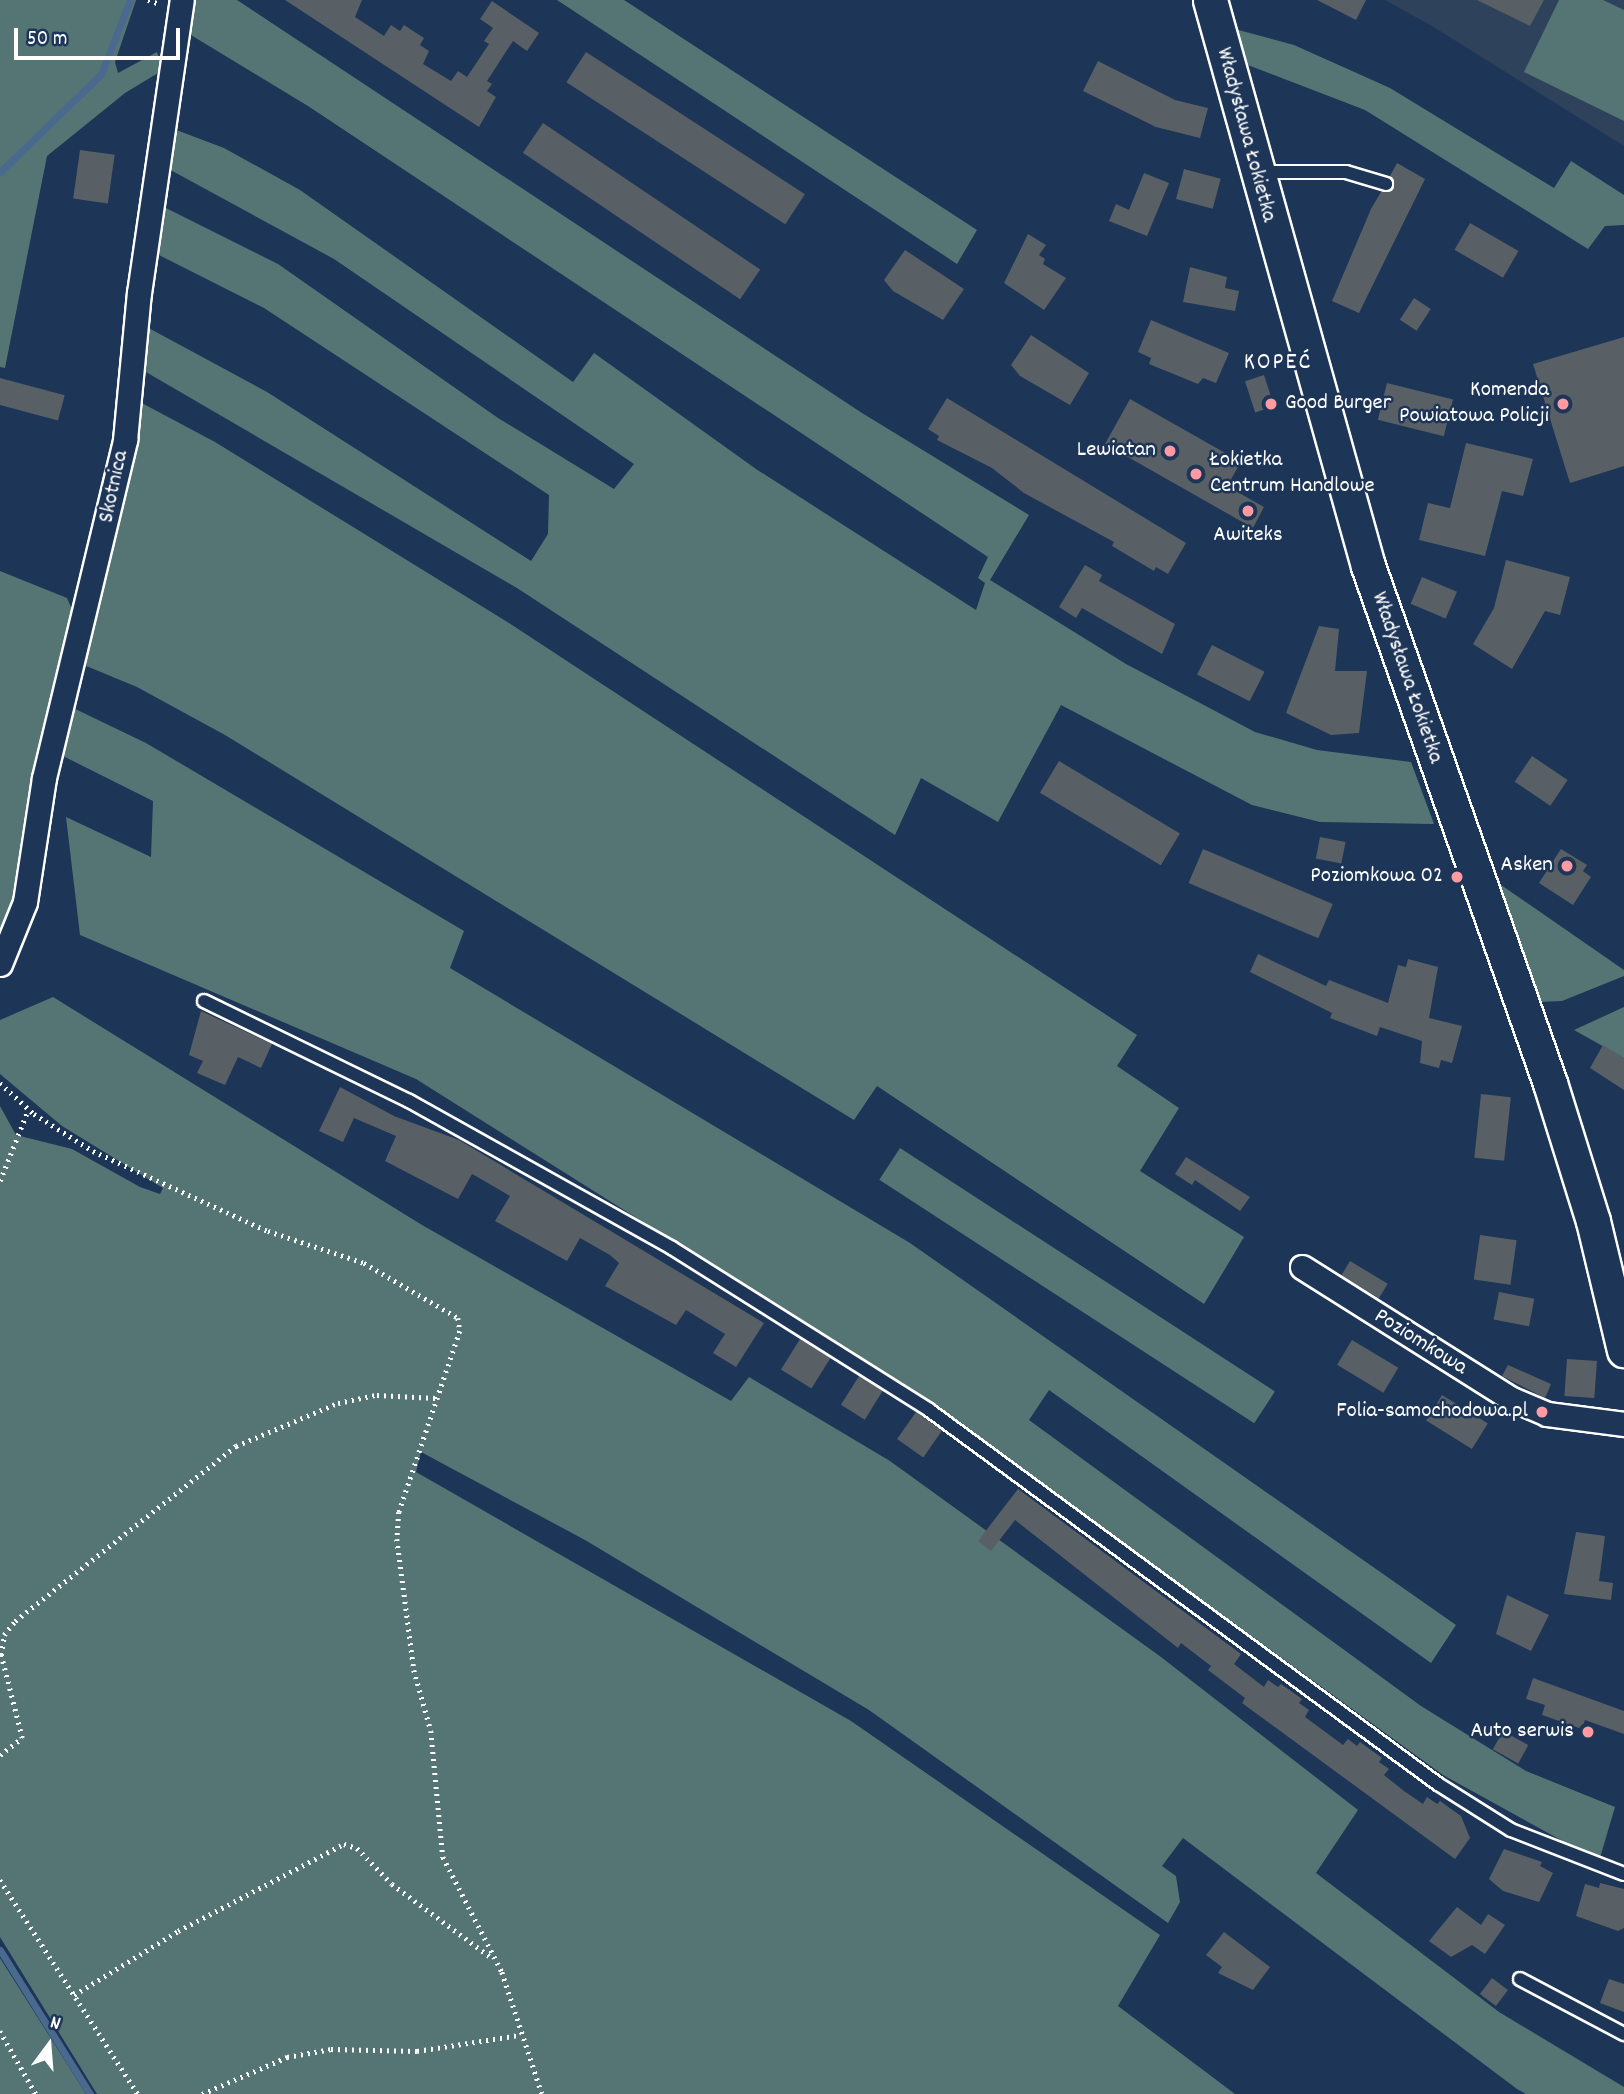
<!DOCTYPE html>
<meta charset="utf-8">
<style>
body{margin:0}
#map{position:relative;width:1624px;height:2094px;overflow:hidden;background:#1d3557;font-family:Dekko,sans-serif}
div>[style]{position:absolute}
.built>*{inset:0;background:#2f425b}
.green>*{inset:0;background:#557574;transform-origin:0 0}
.stream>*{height:7px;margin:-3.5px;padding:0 3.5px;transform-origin:3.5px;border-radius:3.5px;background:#4a698f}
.building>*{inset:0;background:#586065;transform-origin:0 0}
.path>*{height:4.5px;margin-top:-2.25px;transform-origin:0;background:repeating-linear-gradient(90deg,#fff 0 2px,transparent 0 7px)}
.roads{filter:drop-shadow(2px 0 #fff) drop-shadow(-2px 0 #fff) drop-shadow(0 2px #fff) drop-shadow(0 -2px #fff)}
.lane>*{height:12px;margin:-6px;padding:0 6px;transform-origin:6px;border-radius:6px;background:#1d3557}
.street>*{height:23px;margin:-11.5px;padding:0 11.5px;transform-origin:11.5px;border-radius:11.5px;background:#1d3557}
.secondary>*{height:33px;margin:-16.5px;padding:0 16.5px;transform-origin:16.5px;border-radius:16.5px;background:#1d3557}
.dots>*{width:19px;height:19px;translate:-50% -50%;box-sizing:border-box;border:4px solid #1d3557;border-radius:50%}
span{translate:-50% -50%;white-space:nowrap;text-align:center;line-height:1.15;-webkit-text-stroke:5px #1d3557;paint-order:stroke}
.street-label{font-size:23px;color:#fff}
.poi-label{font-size:23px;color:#fff}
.right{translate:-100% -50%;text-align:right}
.left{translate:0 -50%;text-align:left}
.neighbourhood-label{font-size:24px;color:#fff;letter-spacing:2px}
.north{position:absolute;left:14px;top:2010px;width:70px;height:70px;-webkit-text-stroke:5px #1d3557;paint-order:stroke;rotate:16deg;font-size:19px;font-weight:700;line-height:28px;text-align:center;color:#fff}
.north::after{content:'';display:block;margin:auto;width:24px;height:32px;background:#fff;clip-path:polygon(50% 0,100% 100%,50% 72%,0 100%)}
.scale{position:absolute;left:14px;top:28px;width:166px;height:32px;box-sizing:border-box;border:4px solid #fff;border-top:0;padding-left:9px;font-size:21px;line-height:24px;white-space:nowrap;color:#fff;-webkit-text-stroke:5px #1d3557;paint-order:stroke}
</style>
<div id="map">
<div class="built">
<i style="clip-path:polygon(1385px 0,1624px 0,1624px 146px,1432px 26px)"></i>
</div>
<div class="green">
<i style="clip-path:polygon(0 0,136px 0,115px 62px,118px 73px,157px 52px,163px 70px,125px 93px,47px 156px,5px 368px,0 367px)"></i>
<i style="clip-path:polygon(187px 0,237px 0,862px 413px,1029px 515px,990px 580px,1126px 664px,1255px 732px,1317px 750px,1411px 762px,1434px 824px,1320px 822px,1252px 805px,1061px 705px,998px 822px,921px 778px,895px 835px,517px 588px,139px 368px,143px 325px,267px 392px,531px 561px,548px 534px,549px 495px,264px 308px,151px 251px,160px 205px,278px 264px,498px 418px,614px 489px,634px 464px,334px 259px,165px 167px,171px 128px,224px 148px,300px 190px,573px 382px,594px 353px,756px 469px,976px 610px,985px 583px,978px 578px,988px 557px,308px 106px,181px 29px)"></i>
<i style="clip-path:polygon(557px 0,624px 0,977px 230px,957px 264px)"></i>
<i style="clip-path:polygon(1559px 0,1603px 0,1624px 10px,1624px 121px,1524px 72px)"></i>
<i style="clip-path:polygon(1231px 28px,1294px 45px,1390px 88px,1554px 188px,1571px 161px,1624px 195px,1624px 225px,1605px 226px,1588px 249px,1365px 110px,1245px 64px)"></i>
<i style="clip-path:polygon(138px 401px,215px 442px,509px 623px,1137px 1035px,1117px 1066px,1179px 1108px,1140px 1171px,1244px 1237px,1204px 1304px,877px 1086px,854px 1120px,225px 735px,137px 687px,79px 663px)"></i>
<i style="clip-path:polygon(0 571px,67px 598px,76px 619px,15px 913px,0 945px)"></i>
<i style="clip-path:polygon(69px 706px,146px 743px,464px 931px,450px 968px,910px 1243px,1456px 1625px,1431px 1663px,1049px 1390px,1029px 1420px,1421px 1706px,1526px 1771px,1615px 1807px,1599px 1861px,1443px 1775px,929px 1402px,416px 1079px,80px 935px,66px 817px,151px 857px,153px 801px,57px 753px)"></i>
<i style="clip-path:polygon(1491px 878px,1624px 970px,1624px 976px,1562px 1001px,1538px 1002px)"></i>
<i style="clip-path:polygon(53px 997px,422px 1225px,731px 1401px,749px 1377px,890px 1461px,1161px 1657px,1358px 1810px,1316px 1873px,1499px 2012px,1624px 2087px,1624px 2094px,1526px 2094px,1517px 2089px,1183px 1838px,1162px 1866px,1176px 1876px,1180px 1902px,1168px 1923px,869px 1710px,585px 1540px,421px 1452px,416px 1472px,851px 1721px,1160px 1935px,1118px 2006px,1235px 2094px,97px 2094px,0 1937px,0 1106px,16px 1135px,72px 1149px,140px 1187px,160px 1194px,163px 1188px,62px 1126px,0 1074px,0 1020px)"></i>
<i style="clip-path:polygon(1624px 1007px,1624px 1058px,1574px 1030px)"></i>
<i style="left:900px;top:1148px;width:447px;height:38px;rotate:33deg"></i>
<i style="clip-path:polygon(0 1958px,81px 2086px,86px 2094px,0 2094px)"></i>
</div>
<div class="stream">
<i style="left:0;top:172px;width:141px;rotate:-44.1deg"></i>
<i style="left:101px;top:74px;width:79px;rotate:-68.6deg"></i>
<i style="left:0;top:1950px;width:170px;rotate:58deg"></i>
</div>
<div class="building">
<i style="clip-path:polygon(285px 0,362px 0,355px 17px,384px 36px,391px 25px,400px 31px,404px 25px,424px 38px,420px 45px,429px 51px,423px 64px,451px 81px,458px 71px,467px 77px,489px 44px,484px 41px,493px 28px,480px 19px,492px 1px,539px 33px,527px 51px,513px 41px,487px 81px,492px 84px,487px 91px,496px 97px,479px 127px)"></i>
<i style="clip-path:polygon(1317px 0,1366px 0,1356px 20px)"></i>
<i style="clip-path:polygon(1477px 0,1544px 0,1530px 26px)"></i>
<i style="left:586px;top:52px;width:261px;height:36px;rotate:33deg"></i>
<i style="clip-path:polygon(1098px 61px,1175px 100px,1208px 108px,1200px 138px,1156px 127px,1083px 91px)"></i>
<i style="left:543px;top:123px;width:262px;height:36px;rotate:34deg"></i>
<i style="left:80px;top:150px;width:35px;height:49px;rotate:8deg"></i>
<i style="clip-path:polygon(1397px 163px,1425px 179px,1359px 313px,1332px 301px,1371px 209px,1381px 192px,1394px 187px,1390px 176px)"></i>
<i style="left:1184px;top:169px;width:38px;height:31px;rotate:15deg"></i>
<i style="clip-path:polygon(1144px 173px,1169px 183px,1147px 236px,1109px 221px,1116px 204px,1129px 210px)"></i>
<i style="left:1470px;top:223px;width:56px;height:31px;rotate:30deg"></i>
<i style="clip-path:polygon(1028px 234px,1046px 245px,1039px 255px,1045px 259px,1043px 264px,1066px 278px,1044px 310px,1004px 283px)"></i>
<i style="clip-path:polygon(905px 250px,964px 289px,943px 320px,893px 291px,884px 280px)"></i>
<i style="clip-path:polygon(1190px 267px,1227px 277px,1225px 288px,1239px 291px,1235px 311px,1183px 302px)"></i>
<i style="left:1414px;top:298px;width:20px;height:26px;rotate:33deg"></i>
<i style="clip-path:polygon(1151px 320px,1229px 353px,1216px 383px,1203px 378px,1198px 384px,1149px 364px,1151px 358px,1138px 352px)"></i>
<i style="clip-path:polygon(1031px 335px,1089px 373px,1070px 405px,1020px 376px,1011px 365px)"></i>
<i style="clip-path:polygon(1624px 337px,1624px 466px,1570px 483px,1533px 364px)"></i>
<i style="left:1264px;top:375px;width:33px;height:20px;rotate:72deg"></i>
<i style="left:0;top:378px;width:67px;height:26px;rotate:15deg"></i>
<i style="left:1387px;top:383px;width:68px;height:38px;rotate:14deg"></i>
<i style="clip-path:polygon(947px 398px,1186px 543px,1168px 574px,1156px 567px,1154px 571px,1112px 546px,1114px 542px,1024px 493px,992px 468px,937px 440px,939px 436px,928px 429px)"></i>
<i style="clip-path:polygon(1130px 399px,1241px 462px,1227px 486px,1264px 507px,1253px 528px,1105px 444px)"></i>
<i style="clip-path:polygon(1466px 443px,1533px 459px,1523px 496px,1502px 491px,1485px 556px,1419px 540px,1428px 503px,1450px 508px)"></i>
<i style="clip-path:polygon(1506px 560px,1570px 577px,1560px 615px,1545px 611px,1512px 669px,1473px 644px,1494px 608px)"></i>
<i style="clip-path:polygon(1085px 565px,1102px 575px,1099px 581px,1175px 624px,1162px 654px,1082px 608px,1076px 618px,1059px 607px)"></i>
<i style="left:1422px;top:577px;width:38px;height:29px;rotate:23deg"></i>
<i style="clip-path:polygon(1319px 626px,1339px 629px,1335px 671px,1367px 671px,1359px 733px,1331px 735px,1286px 713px)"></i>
<i style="left:1212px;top:645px;width:59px;height:33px;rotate:27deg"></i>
<i style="left:1532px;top:756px;width:43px;height:31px;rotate:34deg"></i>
<i style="left:1059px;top:761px;width:141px;height:37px;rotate:31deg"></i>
<i style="left:1320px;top:837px;width:26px;height:22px;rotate:11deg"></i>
<i style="left:1203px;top:849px;width:141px;height:37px;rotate:23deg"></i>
<i style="clip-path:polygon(1561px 849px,1587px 865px,1583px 871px,1591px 877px,1573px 905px,1539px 883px)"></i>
<i style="clip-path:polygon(1258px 954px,1326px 986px,1329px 980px,1388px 1003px,1398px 965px,1406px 967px,1408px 959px,1438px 967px,1429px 1018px,1462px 1026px,1452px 1063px,1441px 1060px,1439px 1068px,1420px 1063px,1422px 1041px,1380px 1027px,1377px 1036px,1330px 1018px,1332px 1013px,1250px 972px)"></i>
<i style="clip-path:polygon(201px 1011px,272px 1044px,261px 1068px,238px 1057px,225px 1085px,197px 1073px,203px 1061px,189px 1055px)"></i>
<i style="clip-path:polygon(1603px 1045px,1624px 1058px,1624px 1090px,1590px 1068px)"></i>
<i style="clip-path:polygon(340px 1087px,394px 1116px,459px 1140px,764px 1323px,736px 1367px,713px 1353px,725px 1334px,686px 1310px,676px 1325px,605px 1286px,619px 1263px,610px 1255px,580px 1238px,567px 1261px,495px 1221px,510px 1196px,481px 1179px,472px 1174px,458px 1199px,385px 1161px,396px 1136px,354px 1118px,343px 1142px,319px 1131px)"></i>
<i style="left:1481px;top:1094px;width:30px;height:64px;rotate:6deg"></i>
<i style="clip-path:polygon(1186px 1157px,1250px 1197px,1240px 1211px,1195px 1180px,1192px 1185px,1175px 1174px)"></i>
<i style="left:1480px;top:1235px;width:37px;height:45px;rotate:8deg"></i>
<i style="left:1350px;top:1261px;width:44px;height:17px;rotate:31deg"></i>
<i style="left:1499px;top:1292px;width:36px;height:28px;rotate:11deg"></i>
<i style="left:800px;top:1339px;width:36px;height:36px;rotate:32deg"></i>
<i style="left:1352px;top:1340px;width:54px;height:29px;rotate:31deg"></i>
<i style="left:1567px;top:1359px;width:30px;height:37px;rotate:4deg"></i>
<i style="clip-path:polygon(1508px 1365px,1551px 1384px,1545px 1398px,1502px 1376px)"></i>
<i style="left:859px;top:1376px;width:28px;height:34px;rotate:32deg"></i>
<i style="left:1442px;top:1395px;width:54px;height:30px;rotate:32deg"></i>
<i style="left:916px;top:1412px;width:32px;height:33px;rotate:35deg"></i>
<i style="clip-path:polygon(1018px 1489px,1241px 1654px,1234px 1664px,1264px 1687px,1268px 1680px,1278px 1687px,1281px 1684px,1302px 1699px,1299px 1703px,1309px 1710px,1305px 1717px,1343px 1745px,1348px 1739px,1357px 1746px,1360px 1742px,1382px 1758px,1379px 1762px,1389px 1769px,1384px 1775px,1404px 1791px,1423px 1804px,1427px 1797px,1437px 1804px,1440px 1801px,1461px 1816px,1470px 1838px,1455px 1859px,1242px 1703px,1245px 1698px,1208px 1670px,1211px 1666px,1181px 1643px,1178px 1648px,1015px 1520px,991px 1551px,978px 1541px)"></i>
<i style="clip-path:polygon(1576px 1532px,1605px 1536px,1599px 1581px,1613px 1583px,1611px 1600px,1564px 1594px)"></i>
<i style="clip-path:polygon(1507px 1595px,1549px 1615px,1531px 1651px,1496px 1634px)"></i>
<i style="clip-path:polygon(1533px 1678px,1624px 1711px,1624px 1734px,1585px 1720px,1582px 1729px,1542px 1715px,1545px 1705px,1526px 1699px)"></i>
<i style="left:1503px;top:1731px;width:29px;height:21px;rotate:29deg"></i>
<i style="clip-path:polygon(1504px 1849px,1542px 1862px,1540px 1866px,1553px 1873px,1539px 1902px,1503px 1891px,1489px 1879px)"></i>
<i style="clip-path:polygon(1600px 1883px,1624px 1889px,1624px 1928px,1618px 1931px,1576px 1916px,1585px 1884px,1599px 1888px)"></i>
<i style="clip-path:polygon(1457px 1907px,1481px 1925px,1488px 1914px,1505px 1925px,1485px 1954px,1472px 1945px,1451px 1957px,1429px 1941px)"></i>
<i style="clip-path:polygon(1224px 1932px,1270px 1967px,1253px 1990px,1218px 1973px,1222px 1967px,1206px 1955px)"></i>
<i style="left:1492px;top:1978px;width:20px;height:20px;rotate:37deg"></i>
<i style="clip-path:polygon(1609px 1979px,1624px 1984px,1624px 2012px,1600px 2003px)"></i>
</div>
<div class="path">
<i style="left:148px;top:0;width:13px;rotate:18deg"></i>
<i style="left:0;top:1083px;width:46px;rotate:42.4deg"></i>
<i style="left:34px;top:1114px;width:70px;rotate:32.1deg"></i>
<i style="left:93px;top:1151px;width:192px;rotate:24.6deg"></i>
<i style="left:268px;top:1231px;width:101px;rotate:18.4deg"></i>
<i style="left:364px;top:1263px;width:109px;rotate:30.3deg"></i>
<i style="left:458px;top:1318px;width:13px;rotate:81deg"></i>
<i style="left:460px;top:1331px;width:191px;rotate:108.6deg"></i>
<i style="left:399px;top:1512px;width:27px;rotate:94deg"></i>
<i style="left:397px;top:1539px;width:132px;rotate:82.6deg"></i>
<i style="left:414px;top:1670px;width:63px;rotate:74.4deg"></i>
<i style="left:431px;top:1731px;width:127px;rotate:84.6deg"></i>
<i style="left:443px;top:1857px;width:129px;rotate:62.8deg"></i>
<i style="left:502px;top:1972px;width:128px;rotate:71.8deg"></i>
<i style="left:0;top:1181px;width:76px;rotate:-68.5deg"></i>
<i style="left:0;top:1755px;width:28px;rotate:-38deg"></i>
<i style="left:22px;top:1738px;width:86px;rotate:-104.2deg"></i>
<i style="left:1px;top:1655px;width:20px;rotate:-81deg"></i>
<i style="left:4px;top:1635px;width:18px;rotate:-52deg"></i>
<i style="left:15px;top:1621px;width:282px;rotate:-38.4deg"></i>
<i style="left:236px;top:1446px;width:111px;rotate:-22.9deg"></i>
<i style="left:338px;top:1403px;width:40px;rotate:-12deg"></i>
<i style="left:377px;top:1395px;width:59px;rotate:2.9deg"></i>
<i style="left:0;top:1880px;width:255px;rotate:57.2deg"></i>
<i style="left:74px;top:1995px;width:122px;rotate:-31.6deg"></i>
<i style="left:178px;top:1931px;width:187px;rotate:-27.7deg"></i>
<i style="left:344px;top:1844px;width:14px;rotate:17deg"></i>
<i style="left:357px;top:1848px;width:50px;rotate:45.8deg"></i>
<i style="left:392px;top:1884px;width:124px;rotate:36.5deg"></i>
<i style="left:0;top:2031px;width:73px;rotate:60.3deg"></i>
<i style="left:202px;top:2094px;width:93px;rotate:-23.5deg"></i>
<i style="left:287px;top:2057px;width:45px;rotate:-10.3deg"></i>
<i style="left:331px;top:2049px;width:86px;rotate:1.3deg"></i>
<i style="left:417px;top:2051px;width:103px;rotate:-8.9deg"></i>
</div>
<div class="roads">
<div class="lane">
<i style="left:1258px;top:172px;width:88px"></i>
<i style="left:1346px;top:172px;width:42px;rotate:16.7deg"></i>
<i style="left:204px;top:1001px;width:228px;rotate:26deg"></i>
<i style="left:409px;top:1101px;width:301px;rotate:29.2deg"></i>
<i style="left:672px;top:1248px;width:304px;rotate:32.2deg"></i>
<i style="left:929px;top:1410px;width:632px;rotate:36.31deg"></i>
<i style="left:1438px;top:1784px;width:86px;rotate:32.2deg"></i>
<i style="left:1511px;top:1830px;width:121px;rotate:21.3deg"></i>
<i style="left:1520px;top:1979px;width:118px;rotate:27.9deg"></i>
</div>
<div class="street">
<i style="left:0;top:964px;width:67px;rotate:-68deg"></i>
<i style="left:25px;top:902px;width:125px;rotate:-81.3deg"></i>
<i style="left:44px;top:778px;width:348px;rotate:-76.5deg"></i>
<i style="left:125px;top:440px;width:148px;rotate:-84.6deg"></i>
<i style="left:139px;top:293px;width:296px;rotate:-81.7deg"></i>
<i style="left:1302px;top:1267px;width:248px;rotate:32.2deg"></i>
<i style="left:1512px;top:1399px;width:38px;rotate:23deg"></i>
<i style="left:1547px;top:1414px;width:78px;rotate:7.4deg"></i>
</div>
<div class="secondary">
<i style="left:1210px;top:0;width:588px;rotate:74.4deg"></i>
<i style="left:1368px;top:566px;width:548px;rotate:70.61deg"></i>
<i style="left:1550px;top:1083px;width:145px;rotate:72.7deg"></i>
<i style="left:1593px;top:1221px;width:133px;rotate:76.5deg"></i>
</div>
</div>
<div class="dots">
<i style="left:1271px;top:404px;background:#ff9aa2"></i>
<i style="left:1563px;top:404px;background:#ff9aa2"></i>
<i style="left:1170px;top:451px;background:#ff9aa2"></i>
<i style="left:1196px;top:474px;background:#ff9aa2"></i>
<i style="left:1248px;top:511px;background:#ff9aa2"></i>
<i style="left:1567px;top:866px;background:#ff9aa2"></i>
<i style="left:1457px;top:877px;background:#ff9aa2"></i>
<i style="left:1542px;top:1412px;background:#ff9aa2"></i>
<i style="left:1588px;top:1732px;background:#ff9aa2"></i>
</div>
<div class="street-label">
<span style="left:1245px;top:135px;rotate:75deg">Władysława Łokietka</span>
<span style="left:115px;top:487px;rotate:-78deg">Skotnica</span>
<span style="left:1406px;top:678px;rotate:71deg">Władysława Łokietka</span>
<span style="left:1420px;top:1343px;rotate:32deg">Poziomkowa</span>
</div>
<div class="poi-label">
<span class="right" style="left:1549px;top:404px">Komenda<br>Powiatowa Policji</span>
<span class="left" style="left:1285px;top:404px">Good Burger</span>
<span class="right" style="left:1156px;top:451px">Lewiatan</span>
<span class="left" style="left:1210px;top:474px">Łokietka<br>Centrum Handlowe</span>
<span style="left:1248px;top:536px">Awiteks</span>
<span class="right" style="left:1553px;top:866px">Asken</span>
<span class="right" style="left:1443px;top:877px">Poziomkowa 02</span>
<span class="right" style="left:1528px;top:1412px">Folia-samochodowa.pl</span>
<span class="right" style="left:1574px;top:1732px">Auto serwis</span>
</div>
<div class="neighbourhood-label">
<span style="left:1278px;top:364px">KOPEĆ</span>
</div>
<div class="north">N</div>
<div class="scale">50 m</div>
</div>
